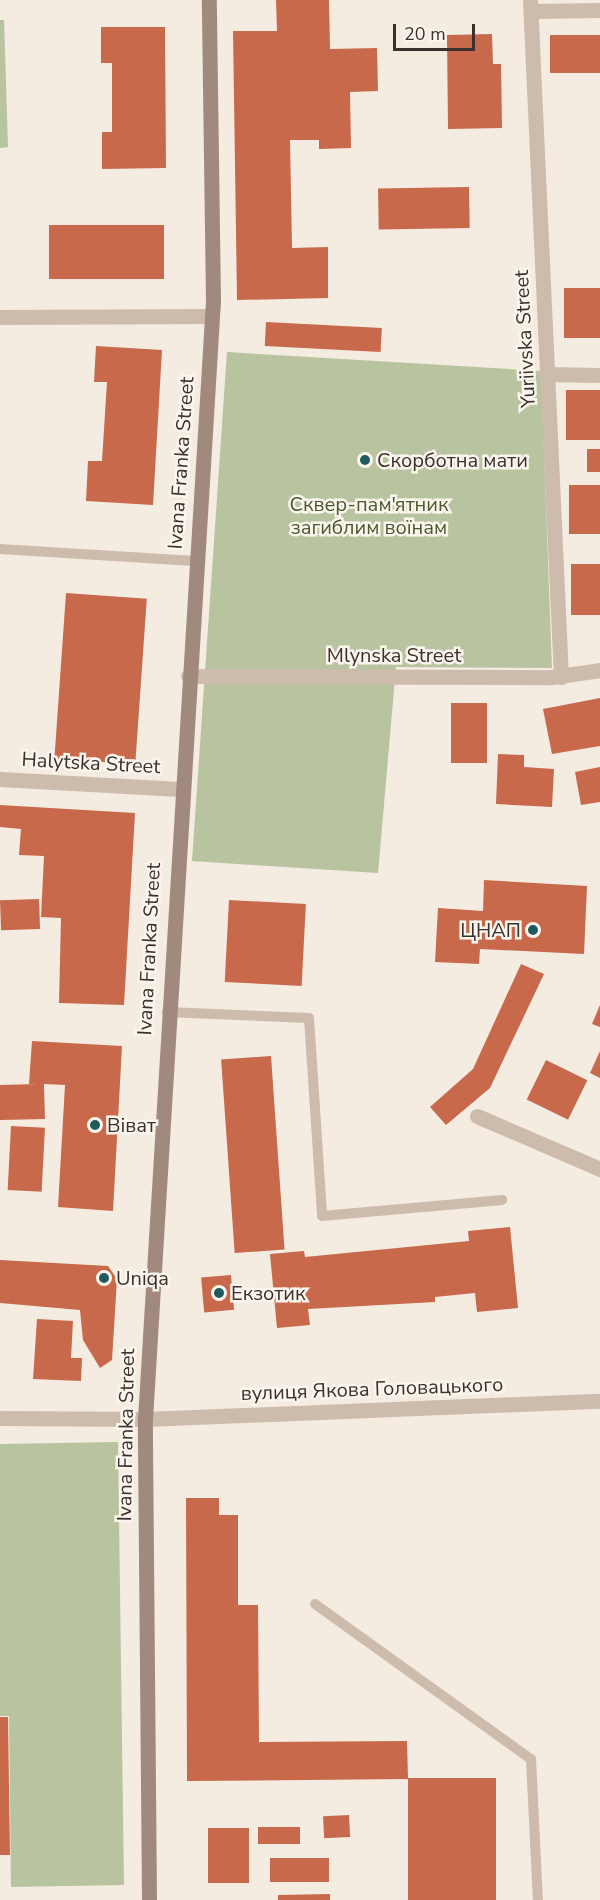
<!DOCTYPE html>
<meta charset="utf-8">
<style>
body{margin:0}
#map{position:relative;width:600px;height:1900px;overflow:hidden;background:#f4ebe1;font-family:"Nunito Sans",sans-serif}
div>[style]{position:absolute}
.green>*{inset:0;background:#b8c4a0}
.building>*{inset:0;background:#c8694b;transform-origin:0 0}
.lane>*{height:10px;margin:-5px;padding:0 5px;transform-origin:5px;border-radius:5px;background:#cdbbac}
.street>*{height:15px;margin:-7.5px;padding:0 7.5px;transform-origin:7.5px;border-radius:7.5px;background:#cdbbac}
.secondary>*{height:15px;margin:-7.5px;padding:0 7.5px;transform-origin:7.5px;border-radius:7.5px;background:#a18a7d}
.dots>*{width:16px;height:16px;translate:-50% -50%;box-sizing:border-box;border:3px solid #fbf5ee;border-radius:50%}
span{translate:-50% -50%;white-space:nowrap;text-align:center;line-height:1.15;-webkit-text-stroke:5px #fbf5ee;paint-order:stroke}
.street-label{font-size:20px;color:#3b302b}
.poi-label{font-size:20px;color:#3b302b}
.left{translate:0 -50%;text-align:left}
.right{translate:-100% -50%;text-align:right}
.park-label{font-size:20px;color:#4a5a2e}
.scale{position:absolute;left:393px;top:24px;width:82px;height:27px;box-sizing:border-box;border:3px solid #3b302b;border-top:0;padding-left:8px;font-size:18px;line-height:21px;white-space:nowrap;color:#3b302b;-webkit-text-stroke:4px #fbf5ee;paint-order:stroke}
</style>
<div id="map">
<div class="green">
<i style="clip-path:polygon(0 20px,4px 20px,8px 147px,0 148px)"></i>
<i style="clip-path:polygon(227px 352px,541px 371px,552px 668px,396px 667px,378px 873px,192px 861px)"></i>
<i style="clip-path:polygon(118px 1442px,124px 1885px,11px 1887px,9px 1716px,0 1716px,0 1444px)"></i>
</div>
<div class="building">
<i style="clip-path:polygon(276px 0,329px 0,330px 49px,377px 48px,378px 91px,350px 92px,351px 148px,319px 149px,319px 140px,290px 140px,292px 248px,328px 247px,328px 298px,237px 300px,233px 31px,277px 31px)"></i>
<i style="clip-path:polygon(101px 27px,165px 27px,166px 168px,102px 169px,102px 132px,112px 132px,112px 63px,101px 63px)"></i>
<i style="clip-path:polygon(492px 34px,493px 64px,501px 64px,502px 128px,448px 129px,447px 35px)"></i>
<i style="left:600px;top:35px;width:38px;height:50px;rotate:90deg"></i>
<i style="left:469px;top:187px;width:41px;height:91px;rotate:89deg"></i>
<i style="left:164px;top:225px;width:54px;height:115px;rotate:90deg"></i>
<i style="left:600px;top:288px;width:50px;height:36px;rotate:90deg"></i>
<i style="left:266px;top:322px;width:116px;height:24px;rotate:3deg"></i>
<i style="clip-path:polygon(96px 346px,162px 350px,153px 505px,86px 501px,88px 461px,102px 461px,107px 382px,94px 382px)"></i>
<i style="left:600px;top:390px;width:50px;height:34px;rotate:90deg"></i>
<i style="left:587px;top:449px;width:13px;height:23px"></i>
<i style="left:600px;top:485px;width:49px;height:31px;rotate:90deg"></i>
<i style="left:600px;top:564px;width:51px;height:29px;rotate:90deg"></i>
<i style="left:66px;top:593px;width:81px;height:166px;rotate:4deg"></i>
<i style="clip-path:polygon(600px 698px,600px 746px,552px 754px,543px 709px)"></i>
<i style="left:451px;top:703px;width:36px;height:60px"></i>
<i style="clip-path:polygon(498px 754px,524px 755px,524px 767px,554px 769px,552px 807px,496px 804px)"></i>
<i style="clip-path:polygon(600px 767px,600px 802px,581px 805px,575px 772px)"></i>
<i style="clip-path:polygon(0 805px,135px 813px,124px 1005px,59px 1003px,61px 918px,41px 917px,44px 856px,19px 855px,21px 829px,0 827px)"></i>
<i style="clip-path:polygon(484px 880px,587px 886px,584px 954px,480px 949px,479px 964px,435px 962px,438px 908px,483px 911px)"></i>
<i style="left:39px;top:899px;width:30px;height:39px;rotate:88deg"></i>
<i style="left:229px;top:900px;width:77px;height:82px;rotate:3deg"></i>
<i style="clip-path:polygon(521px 964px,544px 974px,490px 1088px,446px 1125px,430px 1107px,473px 1069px)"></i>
<i style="clip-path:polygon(600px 1005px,600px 1027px,592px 1024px)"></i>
<i style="clip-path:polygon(32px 1041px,122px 1046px,113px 1211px,58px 1207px,65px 1085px,44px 1084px,45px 1119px,0 1120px,0 1085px,38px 1084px,29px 1084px)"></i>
<i style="clip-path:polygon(600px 1051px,600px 1078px,590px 1073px)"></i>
<i style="left:271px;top:1056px;width:194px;height:50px;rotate:86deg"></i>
<i style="left:546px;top:1060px;width:46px;height:44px;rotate:26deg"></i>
<i style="left:11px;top:1126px;width:34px;height:64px;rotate:3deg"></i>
<i style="clip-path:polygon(510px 1227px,518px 1308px,477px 1312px,475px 1293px,435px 1297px,435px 1302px,308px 1309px,310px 1325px,277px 1328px,270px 1254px,304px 1251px,305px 1257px,469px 1241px,468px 1231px)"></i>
<i style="clip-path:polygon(0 1260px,108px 1266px,117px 1279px,112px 1360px,100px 1368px,83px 1340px,80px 1310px,0 1303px)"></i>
<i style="left:231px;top:1275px;width:35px;height:30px;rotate:85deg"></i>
<i style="clip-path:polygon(37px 1319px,73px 1321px,71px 1358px,82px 1358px,81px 1381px,33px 1379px)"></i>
<i style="clip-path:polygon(186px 1498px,219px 1498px,219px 1515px,238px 1515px,238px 1605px,258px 1605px,259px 1742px,407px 1741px,408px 1779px,187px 1781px)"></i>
<i style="clip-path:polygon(0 1717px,8px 1717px,10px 1855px,0 1855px)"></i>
<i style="left:496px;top:1778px;width:122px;height:88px;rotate:90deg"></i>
<i style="left:349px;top:1815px;width:22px;height:26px;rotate:87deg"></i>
<i style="left:300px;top:1827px;width:17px;height:42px;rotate:90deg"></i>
<i style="left:208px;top:1828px;width:41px;height:55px"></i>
<i style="left:329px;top:1858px;width:24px;height:59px;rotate:90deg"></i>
<i style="clip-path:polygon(330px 1894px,330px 1900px,278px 1900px,278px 1895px)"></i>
</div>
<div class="lane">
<i style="left:0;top:549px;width:195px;rotate:3.5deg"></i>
<i style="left:167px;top:1012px;width:142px;rotate:2.4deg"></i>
<i style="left:309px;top:1018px;width:198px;rotate:86.2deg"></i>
<i style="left:322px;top:1216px;width:181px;rotate:-5.1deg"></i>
<i style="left:315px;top:1604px;width:266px;rotate:35.7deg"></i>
<i style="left:531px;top:1759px;width:141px;rotate:87.2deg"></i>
</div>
<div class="street">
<i style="left:530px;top:0;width:678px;rotate:87.38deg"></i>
<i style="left:531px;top:11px;width:69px;rotate:-0.8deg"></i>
<i style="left:0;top:317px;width:212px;rotate:-0.3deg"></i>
<i style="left:547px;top:374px;width:53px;rotate:1.1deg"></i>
<i style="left:188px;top:676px;width:364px;rotate:0.2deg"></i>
<i style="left:552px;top:677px;width:49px;rotate:-8.3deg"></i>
<i style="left:0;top:779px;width:180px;rotate:3.2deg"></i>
<i style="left:477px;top:1116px;width:134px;rotate:23.3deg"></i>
<i style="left:0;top:1418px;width:145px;rotate:0.4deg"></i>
<i style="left:145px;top:1419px;width:455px;rotate:-2.3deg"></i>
</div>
<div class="secondary">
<i style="left:149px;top:1900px;width:481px;rotate:-90.5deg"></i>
<i style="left:145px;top:1419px;width:1120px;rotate:-86.52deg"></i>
<i style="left:213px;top:301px;width:301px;rotate:-90.8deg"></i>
</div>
<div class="dots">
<i style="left:365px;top:460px;background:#1f5a5e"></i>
<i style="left:533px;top:930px;background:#1f5a5e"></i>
<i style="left:95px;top:1125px;background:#1f5a5e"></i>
<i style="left:104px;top:1278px;background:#1f5a5e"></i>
<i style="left:219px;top:1293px;background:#1f5a5e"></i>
</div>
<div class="street-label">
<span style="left:525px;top:339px;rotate:-93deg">Yuriivska Street</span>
<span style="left:181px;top:463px;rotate:-86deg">Ivana Franka Street</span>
<span style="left:394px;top:655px">Mlynska Street</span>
<span style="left:91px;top:763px;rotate:3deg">Halytska Street</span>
<span style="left:149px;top:949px;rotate:-87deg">Ivana Franka Street</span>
<span style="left:372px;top:1389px;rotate:-2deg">вулиця Якова Головацького</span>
<span style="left:126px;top:1435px;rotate:-89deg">Ivana Franka Street</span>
</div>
<div class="poi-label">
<span class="left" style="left:377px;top:460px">Cкорботна мати</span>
<span class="right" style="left:521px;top:930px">ЦНАП</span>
<span class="left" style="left:107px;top:1125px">Віват</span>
<span class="left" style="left:116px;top:1278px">Uniqa</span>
<span class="left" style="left:231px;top:1293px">Екзотик</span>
</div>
<div class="park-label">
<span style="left:369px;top:516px">Сквер-пам'ятник<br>загиблим воїнам</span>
</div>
<div class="scale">20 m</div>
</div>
